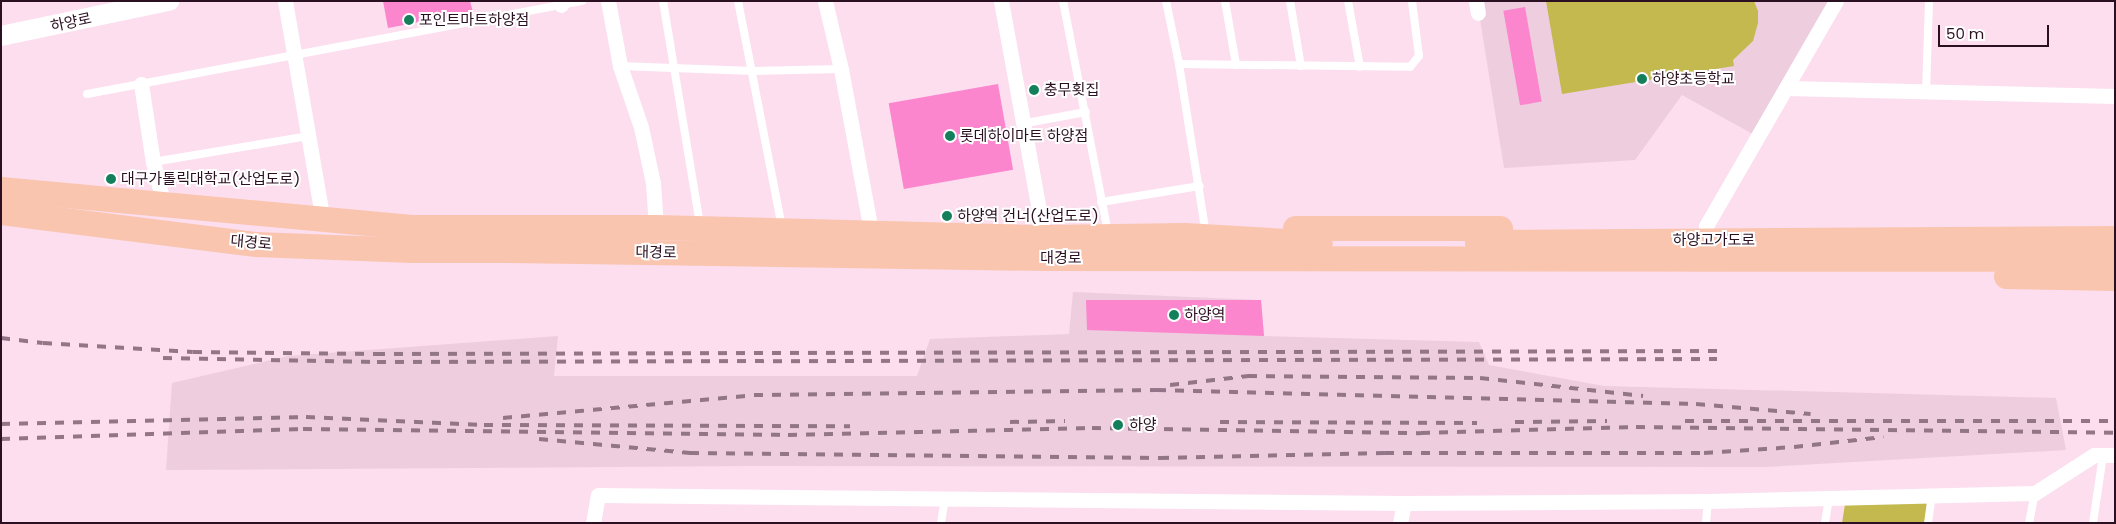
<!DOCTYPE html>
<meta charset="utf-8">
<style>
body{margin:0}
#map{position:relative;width:2116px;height:524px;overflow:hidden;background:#fcdeef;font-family:Poppins,"Noto Sans KR",sans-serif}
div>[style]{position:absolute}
.built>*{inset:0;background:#edcdde}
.green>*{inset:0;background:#c3b94f}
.building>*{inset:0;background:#fb86ce;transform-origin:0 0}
.service>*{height:8px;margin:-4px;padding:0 4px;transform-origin:4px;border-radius:4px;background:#fff}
.minor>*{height:15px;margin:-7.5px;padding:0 7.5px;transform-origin:7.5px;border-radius:7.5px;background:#fff}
.tertiary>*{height:20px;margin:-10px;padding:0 10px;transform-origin:10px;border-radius:10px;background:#fff}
.primary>*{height:25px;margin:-12.5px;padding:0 12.5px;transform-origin:12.5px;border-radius:12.5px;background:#fac5af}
.rail>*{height:4px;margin-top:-2px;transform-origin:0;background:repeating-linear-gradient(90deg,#927687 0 9px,transparent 0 18px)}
.dots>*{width:14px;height:14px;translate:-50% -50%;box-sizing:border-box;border:2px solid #fff;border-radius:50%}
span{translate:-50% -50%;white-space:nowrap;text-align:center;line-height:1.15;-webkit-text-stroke:4px #fff;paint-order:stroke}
.poi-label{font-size:15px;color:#2a1020}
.left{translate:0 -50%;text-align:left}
.street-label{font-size:15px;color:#2a1020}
.frame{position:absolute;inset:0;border:2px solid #2a1020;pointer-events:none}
.scale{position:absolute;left:1938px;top:25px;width:111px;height:22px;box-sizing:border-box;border:2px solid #2a1020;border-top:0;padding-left:6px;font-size:15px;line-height:18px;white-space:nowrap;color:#2a1020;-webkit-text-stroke:4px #fff;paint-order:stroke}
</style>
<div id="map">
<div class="built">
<i style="clip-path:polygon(1477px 1px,1839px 1px,1760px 138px,1682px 95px,1635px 160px,1504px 168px)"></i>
<i style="clip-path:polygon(1073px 292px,1261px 300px,1264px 336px,1479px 342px,1489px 365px,1604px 386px,2056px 398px,2066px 450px,1766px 467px,746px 466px,166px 470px,172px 383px,288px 356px,558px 336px,554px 376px,917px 376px,930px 339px,1069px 334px)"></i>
</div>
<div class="green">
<i style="clip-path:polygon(1546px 1px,1754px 1px,1758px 11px,1758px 23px,1753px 41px,1733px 60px,1734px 66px,1562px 94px)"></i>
<i style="clip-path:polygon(1932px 495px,1928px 523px,1842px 523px,1846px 498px)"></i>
</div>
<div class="building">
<i style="clip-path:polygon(383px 1px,470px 1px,473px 12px,388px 28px)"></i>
<i style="left:1525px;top:7px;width:96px;height:22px;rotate:80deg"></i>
<i style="left:998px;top:84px;width:87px;height:111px;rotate:80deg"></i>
<i style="clip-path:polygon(1086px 300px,1261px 300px,1264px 336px,1087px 330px)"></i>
</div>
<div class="service">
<i style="left:663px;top:1px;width:226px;rotate:80.6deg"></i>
<i style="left:738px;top:1px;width:231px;rotate:79deg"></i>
<i style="left:1063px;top:1px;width:235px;rotate:79deg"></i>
<i style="left:1166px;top:1px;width:64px;rotate:78.3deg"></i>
<i style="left:1179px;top:64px;width:166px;rotate:81deg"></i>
<i style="left:1225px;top:1px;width:65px;rotate:80.2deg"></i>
<i style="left:1290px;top:1px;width:66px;rotate:80.4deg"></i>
<i style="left:1348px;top:1px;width:67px;rotate:79.7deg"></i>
<i style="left:1179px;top:64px;width:231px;rotate:0.7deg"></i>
<i style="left:1410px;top:67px;width:14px;rotate:-51deg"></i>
<i style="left:1419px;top:56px;width:55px;rotate:-97.3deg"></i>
<i style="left:620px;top:66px;width:133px;rotate:2.2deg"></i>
<i style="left:753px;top:71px;width:88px;rotate:-1.3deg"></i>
<i style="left:1926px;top:92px;width:91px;rotate:-88.1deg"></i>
<i style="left:87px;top:94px;width:504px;rotate:-10.64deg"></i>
<i style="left:1021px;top:124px;width:66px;rotate:-10.5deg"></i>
<i style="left:153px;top:162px;width:157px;rotate:-9.5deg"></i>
<i style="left:1101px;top:202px;width:100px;rotate:-9.2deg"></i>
<i style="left:941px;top:523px;width:25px;rotate:-81deg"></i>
<i style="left:1706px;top:523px;width:22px;rotate:-85deg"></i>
<i style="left:1825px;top:523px;width:25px;rotate:-81deg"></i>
<i style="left:1928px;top:523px;width:28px;rotate:-82deg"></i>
<i style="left:2029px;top:523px;width:31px;rotate:-79deg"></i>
<i style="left:2093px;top:523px;width:69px;rotate:-81.6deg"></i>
</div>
<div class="minor">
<i style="left:285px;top:1px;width:222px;rotate:80.2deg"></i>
<i style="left:560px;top:1px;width:4px;rotate:76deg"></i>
<i style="left:608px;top:1px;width:66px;rotate:79.5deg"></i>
<i style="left:620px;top:66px;width:65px;rotate:71deg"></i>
<i style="left:641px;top:127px;width:57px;rotate:77.9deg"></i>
<i style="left:653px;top:183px;width:44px;rotate:86.1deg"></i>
<i style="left:825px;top:1px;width:70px;rotate:76.8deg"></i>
<i style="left:841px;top:69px;width:165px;rotate:79.5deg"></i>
<i style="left:1001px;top:1px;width:246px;rotate:79.7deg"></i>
<i style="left:1476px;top:1px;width:12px;rotate:81deg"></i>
<i style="left:141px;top:84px;width:79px;rotate:81.3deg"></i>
<i style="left:153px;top:162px;width:45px;rotate:76deg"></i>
<i style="left:1786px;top:88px;width:329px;rotate:1.4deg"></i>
<i style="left:1706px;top:226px;width:260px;rotate:-60deg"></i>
<i style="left:593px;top:523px;width:28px;rotate:-80deg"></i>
<i style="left:598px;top:495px;width:806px;rotate:0.57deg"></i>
<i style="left:1404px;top:503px;width:304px;rotate:-0.4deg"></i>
<i style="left:1708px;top:501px;width:327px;rotate:-1.4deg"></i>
<i style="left:2035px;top:493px;width:70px;rotate:-32.8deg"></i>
<i style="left:2094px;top:455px;width:21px"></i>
<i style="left:1400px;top:523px;width:20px;rotate:-79deg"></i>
</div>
<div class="tertiary">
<i style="left:1px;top:36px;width:172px;rotate:-11.8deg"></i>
</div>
<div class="primary">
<i style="left:1px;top:189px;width:412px;rotate:5.3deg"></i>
<i style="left:411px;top:227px;width:245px"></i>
<i style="left:656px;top:227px;width:388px;rotate:1.5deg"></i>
<i style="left:1044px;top:237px;width:141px;rotate:-0.8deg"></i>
<i style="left:1185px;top:235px;width:135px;rotate:3.4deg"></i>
<i style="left:1px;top:212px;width:257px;rotate:7.2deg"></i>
<i style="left:256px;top:244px;width:156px;rotate:2.2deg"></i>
<i style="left:412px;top:250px;width:97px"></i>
<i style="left:509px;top:250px;width:536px;rotate:0.86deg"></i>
<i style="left:1045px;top:258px;width:1070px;rotate:0.05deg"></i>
<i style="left:1295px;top:228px;width:205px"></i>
<i style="left:1477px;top:242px;width:638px;rotate:-0.36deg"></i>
<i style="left:2006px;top:276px;width:109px;rotate:1.1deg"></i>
</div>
<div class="rail">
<i style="left:1px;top:338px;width:42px;rotate:6.8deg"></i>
<i style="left:43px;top:343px;width:150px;rotate:3.4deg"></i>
<i style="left:193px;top:352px;width:183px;rotate:0.6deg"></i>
<i style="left:376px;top:354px;width:1342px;rotate:-0.13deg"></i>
<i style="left:163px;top:358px;width:214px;rotate:1.1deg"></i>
<i style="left:377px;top:362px;width:1340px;rotate:-0.13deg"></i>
<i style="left:1170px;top:385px;width:79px;rotate:-6.6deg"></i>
<i style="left:1248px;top:376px;width:232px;rotate:0.5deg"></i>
<i style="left:1480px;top:378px;width:164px;rotate:6.3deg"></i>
<i style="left:503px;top:418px;width:252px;rotate:-5.2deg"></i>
<i style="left:754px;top:395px;width:403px;rotate:-0.7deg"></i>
<i style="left:1157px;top:390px;width:539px;rotate:1.49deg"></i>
<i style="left:1696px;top:404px;width:115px;rotate:5deg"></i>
<i style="left:1685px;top:421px;width:430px"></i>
<i style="left:1010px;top:422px;width:55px;rotate:-1deg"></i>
<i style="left:1220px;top:422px;width:257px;rotate:0.2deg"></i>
<i style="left:1515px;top:422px;width:92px;rotate:-0.6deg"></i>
<i style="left:1px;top:424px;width:305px;rotate:-1.3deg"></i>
<i style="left:306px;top:417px;width:178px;rotate:2.6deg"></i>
<i style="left:484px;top:425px;width:366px;rotate:0.2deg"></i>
<i style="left:1px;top:439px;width:302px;rotate:-1.9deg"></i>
<i style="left:303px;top:429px;width:485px;rotate:0.7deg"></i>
<i style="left:788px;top:435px;width:304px;rotate:-1.3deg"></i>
<i style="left:1092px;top:428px;width:329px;rotate:0.9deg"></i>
<i style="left:1421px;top:433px;width:215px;rotate:-1.6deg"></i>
<i style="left:1636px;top:427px;width:479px;rotate:0.7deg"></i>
<i style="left:539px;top:439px;width:152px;rotate:5.3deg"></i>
<i style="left:690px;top:453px;width:470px;rotate:0.6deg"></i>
<i style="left:1160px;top:458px;width:225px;rotate:-1.3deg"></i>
<i style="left:1385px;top:453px;width:319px"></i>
<i style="left:1704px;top:453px;width:90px;rotate:-3.8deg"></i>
<i style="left:1794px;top:447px;width:90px;rotate:-6.4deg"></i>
</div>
<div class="dots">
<i style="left:409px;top:20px;background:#14805b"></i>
<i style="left:1642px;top:79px;background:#14805b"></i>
<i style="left:1034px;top:90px;background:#14805b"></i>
<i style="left:950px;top:136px;background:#14805b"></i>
<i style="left:111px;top:179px;background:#14805b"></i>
<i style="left:947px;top:216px;background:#14805b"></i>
<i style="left:1174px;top:315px;background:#14805b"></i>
<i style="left:1118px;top:425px;background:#14805b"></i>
</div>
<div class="poi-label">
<span class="left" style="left:419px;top:20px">포인트마트하양점</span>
<span class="left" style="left:1652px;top:79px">하양초등학교</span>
<span class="left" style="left:1044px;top:90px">충무횟집</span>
<span class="left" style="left:960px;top:136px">롯데하이마트 하양점</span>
<span class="left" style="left:121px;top:179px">대구가톨릭대학교(산업도로)</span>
<span class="left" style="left:957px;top:216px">하양역 건너(산업도로)</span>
<span class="left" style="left:1184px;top:315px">하양역</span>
<span class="left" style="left:1129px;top:425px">하양</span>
</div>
<div class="street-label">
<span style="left:71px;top:22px;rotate:-12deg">하양로</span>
<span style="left:1714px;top:240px">하양고가도로</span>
<span style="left:251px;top:242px;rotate:5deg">대경로</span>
<span style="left:656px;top:252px;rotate:1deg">대경로</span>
<span style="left:1061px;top:258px">대경로</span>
</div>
<div class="frame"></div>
<div class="scale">50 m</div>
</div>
